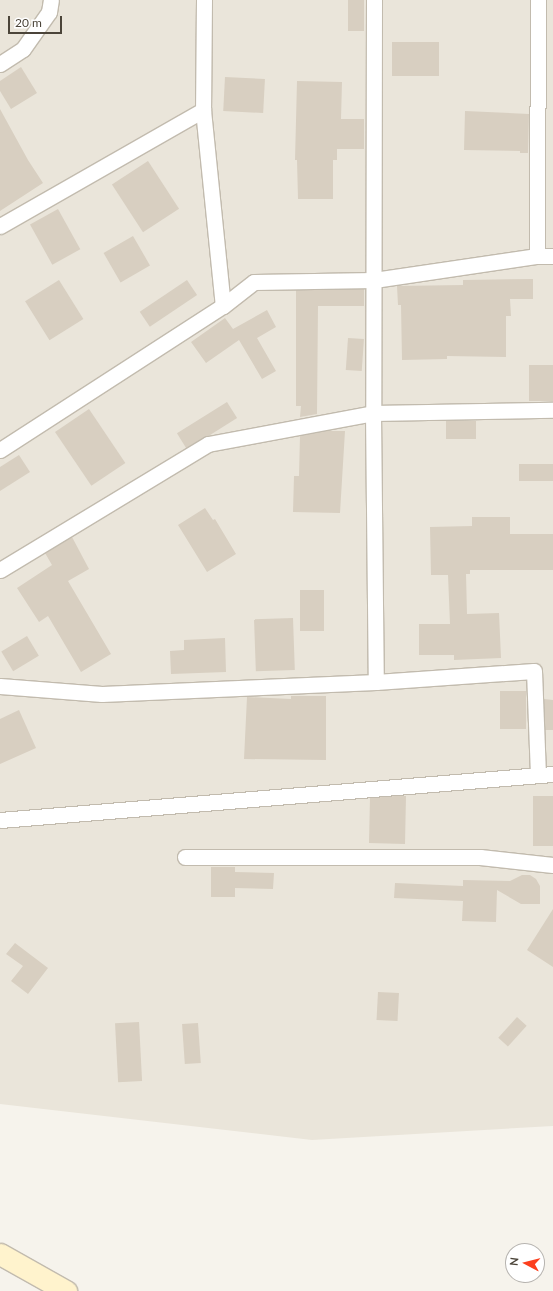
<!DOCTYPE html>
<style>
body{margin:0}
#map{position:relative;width:553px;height:1291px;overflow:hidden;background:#f6f3ec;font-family:Lato,sans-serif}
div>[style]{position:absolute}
.residential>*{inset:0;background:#eae5da}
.building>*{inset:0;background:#d8cfc1;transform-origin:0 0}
.roads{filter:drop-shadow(1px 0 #c2bbae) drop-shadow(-1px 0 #c2bbae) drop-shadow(0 1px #c2bbae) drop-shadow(0 -1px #c2bbae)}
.minor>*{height:15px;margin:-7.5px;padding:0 7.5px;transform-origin:7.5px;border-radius:7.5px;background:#fff}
.secondary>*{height:21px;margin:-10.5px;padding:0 10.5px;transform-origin:10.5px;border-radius:10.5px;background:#fff3cd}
span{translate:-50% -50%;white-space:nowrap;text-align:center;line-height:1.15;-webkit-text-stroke:3px #fff;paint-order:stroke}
.north{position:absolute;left:505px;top:1243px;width:40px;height:40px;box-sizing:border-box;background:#fff;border:1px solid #b7b4b0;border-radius:50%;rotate:277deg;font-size:11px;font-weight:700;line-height:16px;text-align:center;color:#4b4439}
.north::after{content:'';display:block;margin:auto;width:14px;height:18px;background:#fc3f1d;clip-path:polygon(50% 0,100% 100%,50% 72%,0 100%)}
.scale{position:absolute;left:8px;top:16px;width:54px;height:18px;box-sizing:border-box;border:2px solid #4b4439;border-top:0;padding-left:5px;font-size:12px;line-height:14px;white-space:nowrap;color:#4b4439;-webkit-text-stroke:3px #fff;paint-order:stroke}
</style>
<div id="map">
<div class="residential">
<i style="clip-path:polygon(0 0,553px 0,553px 1126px,312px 1140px,0 1104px)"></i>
</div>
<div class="building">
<i style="left:348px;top:0;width:16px;height:31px"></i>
<i style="left:392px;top:42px;width:47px;height:34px"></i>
<i style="clip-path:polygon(21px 67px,37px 93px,11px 109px,0 91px,0 81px)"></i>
<i style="left:225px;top:77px;width:40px;height:34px;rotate:3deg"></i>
<i style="clip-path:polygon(297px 81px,342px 82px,341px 119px,364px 119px,364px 149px,337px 149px,337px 160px,333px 160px,333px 199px,298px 199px,297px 160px,295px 160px)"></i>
<i style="clip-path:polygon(0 109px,28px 160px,43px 183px,0 211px)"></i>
<i style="clip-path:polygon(465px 111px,529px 114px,528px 153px,520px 153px,520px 151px,464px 150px)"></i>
<i style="left:148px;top:161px;width:57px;height:43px;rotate:57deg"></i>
<i style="left:58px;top:209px;width:46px;height:32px;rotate:61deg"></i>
<i style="left:133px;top:236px;width:34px;height:34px;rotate:60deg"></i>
<i style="clip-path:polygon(533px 279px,533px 299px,510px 299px,511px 316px,506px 316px,506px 357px,447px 356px,447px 359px,402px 360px,401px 305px,398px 305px,397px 286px,463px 285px,463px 280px)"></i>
<i style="left:59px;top:280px;width:46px;height:40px;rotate:58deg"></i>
<i style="left:187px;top:280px;width:18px;height:57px;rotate:56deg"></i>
<i style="clip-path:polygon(364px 289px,364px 306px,318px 306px,317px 414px,300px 417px,301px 406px,296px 406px,296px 290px)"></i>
<i style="clip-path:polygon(267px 310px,276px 327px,257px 338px,276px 371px,262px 379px,239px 340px,206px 363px,191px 342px,225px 318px,233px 329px)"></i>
<i style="left:348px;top:338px;width:16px;height:32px;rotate:4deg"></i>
<i style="left:529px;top:365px;width:24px;height:36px"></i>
<i style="left:227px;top:402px;width:19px;height:59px;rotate:58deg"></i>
<i style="left:89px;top:409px;width:65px;height:41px;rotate:56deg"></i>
<i style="left:446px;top:421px;width:30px;height:18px"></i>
<i style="clip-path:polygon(327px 431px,345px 431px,340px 513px,293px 512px,294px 476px,299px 476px,300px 436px)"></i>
<i style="clip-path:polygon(19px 455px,30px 472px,0 491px,0 467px)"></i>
<i style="left:553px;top:464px;width:17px;height:34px;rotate:90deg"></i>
<i style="clip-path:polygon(205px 508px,213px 520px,215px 519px,236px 554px,207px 572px,178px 525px)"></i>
<i style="clip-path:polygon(472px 517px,510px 517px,510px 534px,553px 534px,553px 570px,470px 570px,470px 574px,466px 574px,467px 614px,499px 613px,501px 658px,454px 660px,454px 655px,419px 655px,419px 624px,450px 624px,448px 575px,431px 575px,430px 527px,472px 526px)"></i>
<i style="clip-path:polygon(72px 537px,89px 569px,68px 581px,111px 654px,81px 672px,48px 616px,39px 622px,17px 588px,52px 565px,45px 553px)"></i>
<i style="left:300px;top:590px;width:24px;height:41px"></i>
<i style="left:293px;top:618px;width:52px;height:39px;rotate:88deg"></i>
<i style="left:27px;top:636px;width:23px;height:30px;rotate:59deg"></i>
<i style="clip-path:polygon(225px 638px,226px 672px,171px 674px,170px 651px,184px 650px,184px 640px)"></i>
<i style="left:500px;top:691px;width:26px;height:38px"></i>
<i style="clip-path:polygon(291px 696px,326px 696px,326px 760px,244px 759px,247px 697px,291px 699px)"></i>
<i style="clip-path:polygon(544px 699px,553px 700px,553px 730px,545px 730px)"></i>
<i style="clip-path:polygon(19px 710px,36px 748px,0 764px,0 719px)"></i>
<i style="clip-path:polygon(395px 796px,406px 796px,405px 844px,369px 843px,370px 798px)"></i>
<i style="left:533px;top:796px;width:20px;height:50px"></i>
<i style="clip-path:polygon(211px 867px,235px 867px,235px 872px,274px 873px,273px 889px,235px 888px,235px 897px,211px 897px)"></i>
<i style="clip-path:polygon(522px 875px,530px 875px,536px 879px,540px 886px,540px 904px,521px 904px,497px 890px,496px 922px,462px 921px,463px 901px,394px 898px,395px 883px,463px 886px,463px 880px,510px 881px)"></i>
<i style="clip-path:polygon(553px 909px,553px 967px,527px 950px)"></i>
<i style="clip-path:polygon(15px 943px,48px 968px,28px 994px,11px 981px,23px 966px,6px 954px)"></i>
<i style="left:378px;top:992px;width:21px;height:28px;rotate:3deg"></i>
<i style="left:517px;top:1017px;width:13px;height:28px;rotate:42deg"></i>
<i style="left:139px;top:1022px;width:59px;height:24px;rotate:87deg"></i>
<i style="left:198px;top:1023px;width:40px;height:16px;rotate:86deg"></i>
</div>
<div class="roads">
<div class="minor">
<i style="left:204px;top:0;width:110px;rotate:90.5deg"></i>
<i style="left:203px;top:110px;width:197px;rotate:84.2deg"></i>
<i style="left:374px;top:0;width:413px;rotate:90.1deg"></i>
<i style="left:373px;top:413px;width:269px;rotate:89.4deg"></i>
<i style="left:0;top:64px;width:27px;rotate:-33deg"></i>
<i style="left:23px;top:49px;width:45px;rotate:-54.9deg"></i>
<i style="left:49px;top:12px;width:12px;rotate:-81deg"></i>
<i style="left:0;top:226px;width:234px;rotate:-29.7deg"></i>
<i style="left:537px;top:256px;width:256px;rotate:-89.8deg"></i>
<i style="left:0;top:450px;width:265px;rotate:-32.9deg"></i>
<i style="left:223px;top:306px;width:39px;rotate:-38deg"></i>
<i style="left:254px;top:282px;width:120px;rotate:-1deg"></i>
<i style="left:374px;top:280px;width:165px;rotate:-8.4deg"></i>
<i style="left:537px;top:256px;width:16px"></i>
<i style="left:0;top:570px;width:243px;rotate:-31.2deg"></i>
<i style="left:208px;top:444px;width:168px;rotate:-10.6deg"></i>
<i style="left:373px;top:413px;width:180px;rotate:-1deg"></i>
<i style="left:0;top:686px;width:102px;rotate:4.5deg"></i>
<i style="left:102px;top:694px;width:274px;rotate:-2.5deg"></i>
<i style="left:376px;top:682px;width:158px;rotate:-4deg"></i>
<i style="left:534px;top:671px;width:103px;rotate:87.8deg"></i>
<i style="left:0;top:820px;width:555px;rotate:-4.76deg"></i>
<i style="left:185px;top:857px;width:295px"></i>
<i style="left:480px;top:857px;width:73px;rotate:6.3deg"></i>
</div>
<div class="secondary">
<i style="left:0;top:1254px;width:76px;rotate:29.3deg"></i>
</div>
</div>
<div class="north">N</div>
<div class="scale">20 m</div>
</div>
